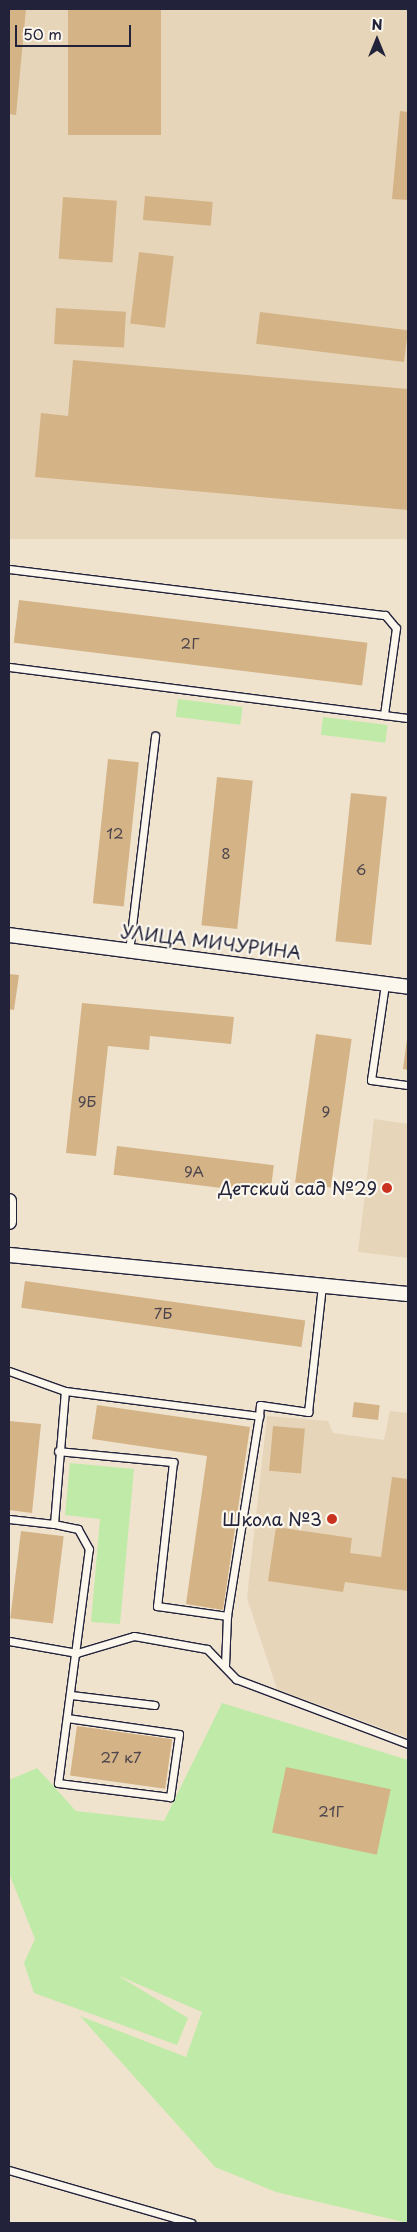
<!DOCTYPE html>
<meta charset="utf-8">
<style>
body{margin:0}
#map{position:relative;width:417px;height:2232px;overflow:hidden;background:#efe3ce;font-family:"Playpen Sans",sans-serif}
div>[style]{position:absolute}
.built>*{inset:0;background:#e7d5b9;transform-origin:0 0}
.green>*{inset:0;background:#c0eaa7;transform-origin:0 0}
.building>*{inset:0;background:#d4b387;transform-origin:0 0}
.roads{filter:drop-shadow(1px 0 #22223b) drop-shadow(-1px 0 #22223b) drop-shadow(0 1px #22223b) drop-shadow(0 -1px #22223b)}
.lane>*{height:7px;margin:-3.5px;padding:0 3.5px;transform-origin:3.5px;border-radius:3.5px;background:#fbf7ec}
.street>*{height:14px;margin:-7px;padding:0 7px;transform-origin:7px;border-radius:7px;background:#fbf7ec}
.dots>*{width:14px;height:14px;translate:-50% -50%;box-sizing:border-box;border:2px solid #fbf7ec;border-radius:50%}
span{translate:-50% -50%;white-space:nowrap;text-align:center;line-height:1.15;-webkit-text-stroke:4.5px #fbf7ec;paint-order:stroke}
.number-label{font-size:15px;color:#4e464e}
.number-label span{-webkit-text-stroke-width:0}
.street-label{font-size:18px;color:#22223b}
.poi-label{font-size:18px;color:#22223b}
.right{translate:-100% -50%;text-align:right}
.frame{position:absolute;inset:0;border:10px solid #22223b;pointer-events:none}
.north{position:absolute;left:352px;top:15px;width:50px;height:50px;-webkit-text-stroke:4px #fbf7ec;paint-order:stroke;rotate:0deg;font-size:14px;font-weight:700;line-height:20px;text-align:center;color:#22223b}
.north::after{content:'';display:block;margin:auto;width:18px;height:22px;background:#22223b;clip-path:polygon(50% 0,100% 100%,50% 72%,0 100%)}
.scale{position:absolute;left:15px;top:25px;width:116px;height:22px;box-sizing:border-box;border:2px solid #22223b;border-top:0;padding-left:6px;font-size:15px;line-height:18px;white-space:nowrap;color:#22223b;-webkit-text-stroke:4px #fbf7ec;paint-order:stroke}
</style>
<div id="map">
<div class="built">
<i style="left:9px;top:9px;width:399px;height:530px"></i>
<i style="clip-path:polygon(374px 1119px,408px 1124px,408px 1258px,358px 1252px)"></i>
<i style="clip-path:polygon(390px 1411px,408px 1413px,408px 1738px,277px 1689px,247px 1598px,267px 1416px,328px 1421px,333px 1433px,384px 1440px)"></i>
</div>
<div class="green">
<i style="left:178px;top:699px;width:65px;height:18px;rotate:7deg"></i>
<i style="left:323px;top:717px;width:65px;height:18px;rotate:7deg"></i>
<i style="clip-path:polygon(70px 1463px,134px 1469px,120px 1624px,91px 1622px,100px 1519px,65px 1515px)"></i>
<i style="clip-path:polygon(222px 1703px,408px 1760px,408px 2223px,276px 2192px,215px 2167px,80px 2016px,186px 2057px,202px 2012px,117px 1975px,188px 2018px,177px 2045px,34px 1993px,24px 1963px,35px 1939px,9px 1873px,9px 1780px,37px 1768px,76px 1811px,164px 1821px)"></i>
</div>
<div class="building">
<i style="clip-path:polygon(9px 9px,26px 9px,16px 115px,9px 114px)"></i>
<i style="left:68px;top:9px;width:93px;height:126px"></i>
<i style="clip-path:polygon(400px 111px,408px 112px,408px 200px,392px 199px)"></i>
<i style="left:145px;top:196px;width:68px;height:24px;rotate:5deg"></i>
<i style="left:63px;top:197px;width:54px;height:62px;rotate:4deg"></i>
<i style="left:139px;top:252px;width:35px;height:72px;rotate:7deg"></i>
<i style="left:56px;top:308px;width:70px;height:36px;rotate:3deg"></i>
<i style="left:260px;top:312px;width:149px;height:32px;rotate:7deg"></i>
<i style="clip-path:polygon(73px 360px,408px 389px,408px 510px,35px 477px,41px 413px,68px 416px)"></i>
<i style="left:19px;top:600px;width:351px;height:43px;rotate:7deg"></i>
<i style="left:108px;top:759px;width:31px;height:145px;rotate:6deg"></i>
<i style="left:217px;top:777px;width:36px;height:149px;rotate:6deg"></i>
<i style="left:351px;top:793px;width:36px;height:149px;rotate:6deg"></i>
<i style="clip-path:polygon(9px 974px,19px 975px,14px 1010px,9px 1009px)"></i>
<i style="clip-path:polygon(82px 1003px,234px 1017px,231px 1044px,150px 1036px,149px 1050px,108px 1046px,96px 1156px,66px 1153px)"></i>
<i style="left:316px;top:1034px;width:36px;height:150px;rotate:8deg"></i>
<i style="clip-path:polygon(407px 1039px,408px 1040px,408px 1070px,403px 1069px)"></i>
<i style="left:117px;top:1146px;width:158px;height:29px;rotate:7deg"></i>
<i style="left:25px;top:1281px;width:283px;height:27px;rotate:8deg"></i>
<i style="left:354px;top:1402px;width:26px;height:15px;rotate:7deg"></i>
<i style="clip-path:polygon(97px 1405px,250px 1427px,223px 1610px,186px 1604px,207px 1456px,92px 1439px)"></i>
<i style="clip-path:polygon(9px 1421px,41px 1424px,32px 1513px,9px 1510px)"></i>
<i style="left:273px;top:1426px;width:32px;height:45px;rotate:5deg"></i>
<i style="clip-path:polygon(392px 1477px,408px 1479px,408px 1591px,345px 1582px,343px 1592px,268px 1581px,276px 1527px,352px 1538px,350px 1553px,381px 1557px)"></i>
<i style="left:21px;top:1531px;width:43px;height:88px;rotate:7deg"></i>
<i style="left:77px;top:1726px;width:96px;height:50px;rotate:8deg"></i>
<i style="left:286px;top:1767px;width:107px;height:67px;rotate:12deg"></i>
</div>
<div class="roads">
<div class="lane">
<i style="left:9px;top:569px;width:379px;rotate:7deg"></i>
<i style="left:385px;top:615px;width:17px;rotate:50deg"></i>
<i style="left:396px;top:628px;width:88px;rotate:97.9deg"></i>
<i style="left:9px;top:667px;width:402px;rotate:7.3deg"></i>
<i style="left:129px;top:951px;width:217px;rotate:-83.1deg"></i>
<i style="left:385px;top:984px;width:97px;rotate:98.3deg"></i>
<i style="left:371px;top:1080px;width:37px;rotate:8deg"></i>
<i style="left:9px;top:1371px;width:59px;rotate:19.7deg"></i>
<i style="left:259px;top:1416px;width:11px;rotate:-85deg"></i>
<i style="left:260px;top:1405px;width:49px;rotate:8.3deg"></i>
<i style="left:308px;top:1412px;width:128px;rotate:-83.7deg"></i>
<i style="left:58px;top:1451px;width:116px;rotate:5.5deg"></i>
<i style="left:173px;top:1462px;width:145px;rotate:96.3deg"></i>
<i style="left:157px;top:1606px;width:71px;rotate:8.1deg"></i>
<i style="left:9px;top:1519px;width:45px;rotate:6.3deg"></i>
<i style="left:9px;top:1641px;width:69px;rotate:10deg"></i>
<i style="left:77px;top:1653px;width:59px;rotate:-16.6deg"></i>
<i style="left:134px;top:1636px;width:74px;rotate:10.1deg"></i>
<i style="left:207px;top:1649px;width:42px;rotate:46deg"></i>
<i style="left:236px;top:1679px;width:184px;rotate:20.7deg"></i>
<i style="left:71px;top:1695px;width:84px;rotate:6.9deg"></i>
<i style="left:67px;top:1718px;width:113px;rotate:8.1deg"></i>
<i style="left:179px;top:1734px;width:64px;rotate:98.1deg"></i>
<i style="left:170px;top:1797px;width:113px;rotate:-172.9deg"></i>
<i style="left:58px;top:1783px;width:236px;rotate:-82.5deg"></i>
<i style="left:89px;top:1549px;width:23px;rotate:-119deg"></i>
<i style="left:78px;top:1529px;width:25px;rotate:-168deg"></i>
<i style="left:54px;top:1524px;width:133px;rotate:-85.3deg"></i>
<i style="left:65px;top:1391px;width:196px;rotate:7.3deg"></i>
<i style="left:259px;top:1416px;width:203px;rotate:99.1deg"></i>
<i style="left:227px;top:1616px;width:49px;rotate:92.3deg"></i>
<i style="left:9px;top:2170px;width:190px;rotate:16.2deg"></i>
</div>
<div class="street">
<i style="left:9px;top:935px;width:402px;rotate:7.4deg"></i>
<i style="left:9px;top:1201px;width:21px;rotate:90deg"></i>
<i style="left:9px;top:1255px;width:401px;rotate:5.6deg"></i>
</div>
</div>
<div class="dots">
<i style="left:387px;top:1188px;background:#c8321e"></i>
<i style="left:332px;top:1519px;background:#c8321e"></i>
</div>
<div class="number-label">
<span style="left:190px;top:643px">2Г</span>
<span style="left:115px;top:833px">12</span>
<span style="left:226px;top:853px">8</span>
<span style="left:361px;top:869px">6</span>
<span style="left:87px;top:1101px">9Б</span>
<span style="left:326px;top:1111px">9</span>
<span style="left:194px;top:1171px">9А</span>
<span style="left:163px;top:1313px">7Б</span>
<span style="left:121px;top:1757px">27 к7</span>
<span style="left:331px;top:1811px">21Г</span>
</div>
<div class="street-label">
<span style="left:211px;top:942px;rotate:7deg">УЛИЦА МИЧУРИНА</span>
</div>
<div class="poi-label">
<span class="right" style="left:377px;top:1188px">Детский сад №29</span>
<span class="right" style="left:322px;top:1519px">Школа №3</span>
</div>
<div class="frame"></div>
<div class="north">N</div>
<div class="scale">50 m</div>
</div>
